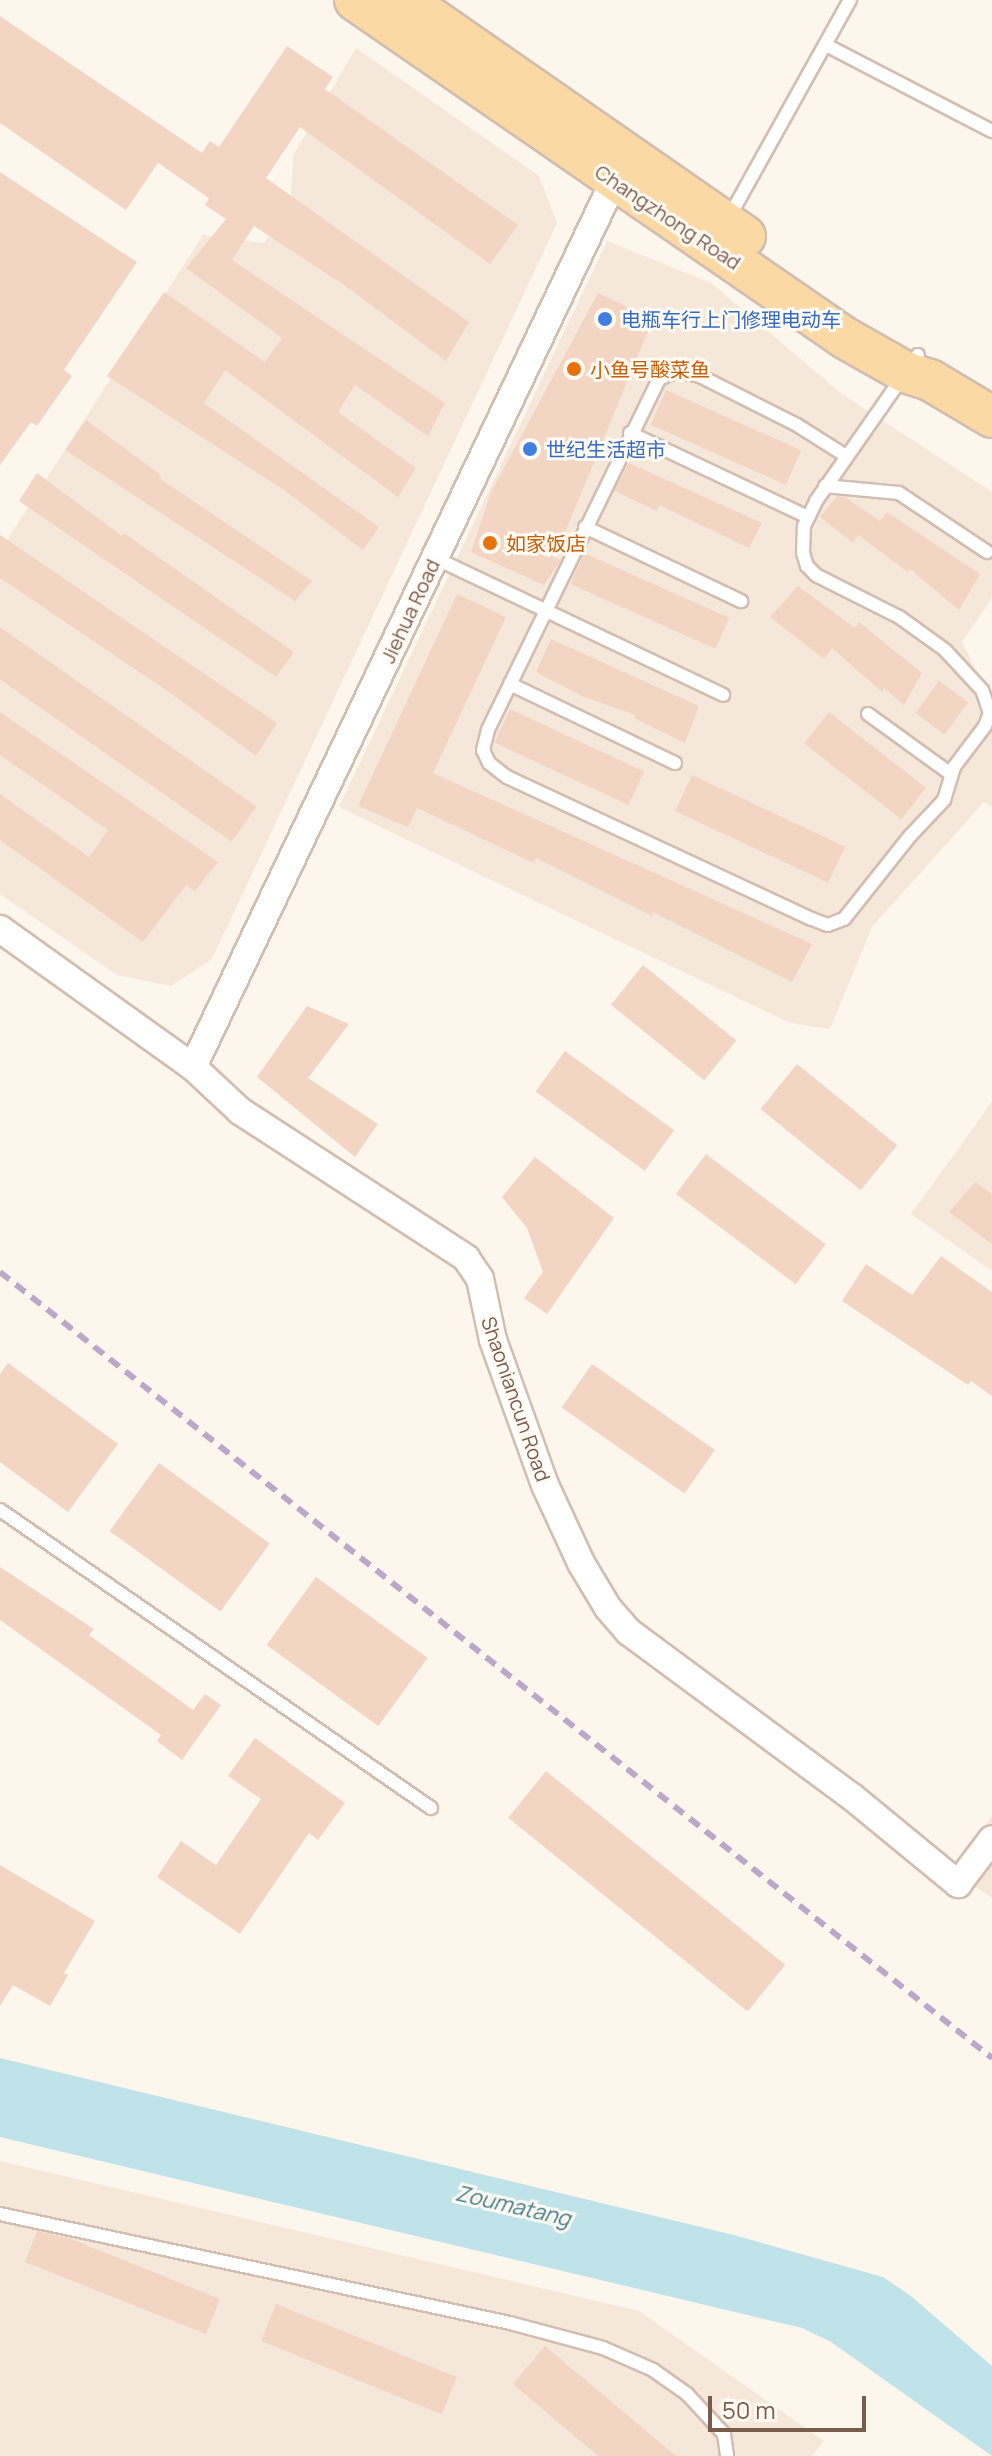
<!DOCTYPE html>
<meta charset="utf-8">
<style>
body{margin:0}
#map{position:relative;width:992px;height:2456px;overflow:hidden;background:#fdf6ec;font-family:Manrope,"Noto Sans SC",sans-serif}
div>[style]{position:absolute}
.residential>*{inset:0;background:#f5e8da}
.water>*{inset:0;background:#bfe3e8}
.building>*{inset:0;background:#f3d5c3;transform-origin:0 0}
.roads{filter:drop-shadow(2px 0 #d1beb0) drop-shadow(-2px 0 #d1beb0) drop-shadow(0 2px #d1beb0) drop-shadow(0 -2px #d1beb0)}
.lane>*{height:12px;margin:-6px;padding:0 6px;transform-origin:6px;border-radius:6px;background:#fff}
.street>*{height:26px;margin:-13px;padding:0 13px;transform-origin:13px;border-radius:13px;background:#fff}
.primary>*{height:40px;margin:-20px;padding:0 20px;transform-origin:20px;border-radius:20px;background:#fbd9a5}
.rail>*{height:6px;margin-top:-3px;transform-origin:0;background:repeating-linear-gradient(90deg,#b9a8c9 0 12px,transparent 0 20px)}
.dots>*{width:22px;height:22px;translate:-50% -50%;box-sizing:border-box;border:4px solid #fffaf3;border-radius:50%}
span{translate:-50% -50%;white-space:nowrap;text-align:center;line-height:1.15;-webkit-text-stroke:6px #fffaf3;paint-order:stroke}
.street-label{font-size:20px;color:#7a5c4d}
.shop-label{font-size:20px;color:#366cbe}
.left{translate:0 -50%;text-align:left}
.food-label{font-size:20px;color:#c56008}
.water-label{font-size:22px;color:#437c86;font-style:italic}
.scale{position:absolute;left:708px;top:2396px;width:158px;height:36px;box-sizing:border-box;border:4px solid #7a5c4d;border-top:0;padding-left:10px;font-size:24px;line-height:28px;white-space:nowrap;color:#7a5c4d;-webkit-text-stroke:6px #fffaf3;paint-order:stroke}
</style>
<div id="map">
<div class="residential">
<i style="clip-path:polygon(356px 48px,539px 176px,557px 223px,212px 959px,171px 986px,117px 975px,0 894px,0 551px,203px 235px,263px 243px,290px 214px,293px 156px)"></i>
<i style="clip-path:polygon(607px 241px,711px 283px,842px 394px,992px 492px,992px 598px,962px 642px,992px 703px,992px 807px,984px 802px,872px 927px,830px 1029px,790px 1023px,339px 807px)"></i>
<i style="clip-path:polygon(992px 1102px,992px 1271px,911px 1214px)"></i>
<i style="clip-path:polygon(992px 1816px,992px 1898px,975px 1886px,960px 1862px)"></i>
<i style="clip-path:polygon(0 2161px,639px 2311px,824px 2441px,812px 2456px,0 2456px)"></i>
</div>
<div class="water">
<i style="clip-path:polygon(0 2058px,734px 2235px,883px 2277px,911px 2296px,992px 2366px,992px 2456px,831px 2342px,802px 2328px,0 2137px)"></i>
</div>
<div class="building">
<i style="clip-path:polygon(0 16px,202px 153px,210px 141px,219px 147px,287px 46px,333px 77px,325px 89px,518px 225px,490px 264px,300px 127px,266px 178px,469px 322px,446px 361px,344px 285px,254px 226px,232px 260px,445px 403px,428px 436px,355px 385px,338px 412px,416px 468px,398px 497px,225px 370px,204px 403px,379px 527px,363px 550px,284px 490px,107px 376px,164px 292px,265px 362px,282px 338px,186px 268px,226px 219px,205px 205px,209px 198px,158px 163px,126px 210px,0 123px)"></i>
<i style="clip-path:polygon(0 172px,137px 262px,64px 370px,72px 376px,37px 426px,31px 422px,0 465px)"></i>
<i style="clip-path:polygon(598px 293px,653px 319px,555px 557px,561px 560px,544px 585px,471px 552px,491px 492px)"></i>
<i style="left:666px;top:390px;width:148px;height:38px;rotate:24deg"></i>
<i style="clip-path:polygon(86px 420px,161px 475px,159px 478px,312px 581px,295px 601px,65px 450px)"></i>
<i style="clip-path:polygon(629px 463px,762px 523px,749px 548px,659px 505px,657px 511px,614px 491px)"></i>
<i style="clip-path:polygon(37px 473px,122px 536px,124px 533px,294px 652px,276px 677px,19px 501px)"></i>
<i style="clip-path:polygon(837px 496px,845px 497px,880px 521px,887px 512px,980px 574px,959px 610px,910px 569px,908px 572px,858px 535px,853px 543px,820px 517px)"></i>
<i style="clip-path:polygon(0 535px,277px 723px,256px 756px,169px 692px,0 578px)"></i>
<i style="left:584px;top:553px;width:159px;height:34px;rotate:24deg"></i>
<i style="clip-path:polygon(798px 586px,855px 628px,859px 622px,922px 673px,904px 705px,884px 688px,882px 692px,832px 648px,824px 659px,770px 617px)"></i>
<i style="clip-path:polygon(457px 594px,506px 617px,433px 773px,812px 944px,792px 982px,653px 912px,652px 916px,536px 858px,534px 863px,417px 808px,408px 827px,358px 806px)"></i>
<i style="left:0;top:627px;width:313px;height:43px;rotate:35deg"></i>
<i style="clip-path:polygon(551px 639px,699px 706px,685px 743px,634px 718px,635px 715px,582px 696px,536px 672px)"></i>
<i style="left:939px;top:681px;width:36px;height:40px;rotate:36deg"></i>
<i style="left:510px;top:709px;width:148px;height:37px;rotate:25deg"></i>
<i style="clip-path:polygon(0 712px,218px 862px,195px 891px,186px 885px,143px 942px,0 840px,0 794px,89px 857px,108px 830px,0 755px)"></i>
<i style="left:829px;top:712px;width:123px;height:40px;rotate:38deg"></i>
<i style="left:692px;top:775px;width:169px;height:40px;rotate:25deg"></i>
<i style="left:643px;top:965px;width:120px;height:51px;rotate:39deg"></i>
<i style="clip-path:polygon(307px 1006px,349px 1024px,308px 1078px,378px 1124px,355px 1157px,257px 1077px)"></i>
<i style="left:565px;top:1051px;width:135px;height:50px;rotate:36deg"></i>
<i style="left:797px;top:1064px;width:129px;height:58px;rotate:39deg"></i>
<i style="left:706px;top:1154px;width:150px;height:50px;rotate:37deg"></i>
<i style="clip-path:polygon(535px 1157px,614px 1218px,547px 1314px,524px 1298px,543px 1272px,527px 1228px,502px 1197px)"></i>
<i style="clip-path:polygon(975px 1182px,992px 1194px,992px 1244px,949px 1212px)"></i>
<i style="clip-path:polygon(941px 1256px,992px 1292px,992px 1396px,971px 1381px,968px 1385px,842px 1301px,866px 1264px,912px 1295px)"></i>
<i style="clip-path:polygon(8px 1363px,118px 1444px,68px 1512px,0 1462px,0 1374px)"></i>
<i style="left:592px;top:1364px;width:150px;height:53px;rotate:35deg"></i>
<i style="left:159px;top:1463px;width:137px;height:84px;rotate:36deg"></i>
<i style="clip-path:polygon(0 1567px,94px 1629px,89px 1635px,193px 1710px,205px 1694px,221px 1705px,182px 1760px,157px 1741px,161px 1735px,0 1620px)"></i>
<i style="left:316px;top:1577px;width:138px;height:84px;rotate:36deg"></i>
<i style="clip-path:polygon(255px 1738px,345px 1803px,318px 1840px,309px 1833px,240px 1934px,157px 1877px,181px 1841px,216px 1865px,261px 1799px,228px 1776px)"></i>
<i style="left:546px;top:1771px;width:308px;height:60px;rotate:39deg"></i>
<i style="clip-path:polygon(0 1865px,95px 1921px,64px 1973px,68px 1975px,50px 2006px,13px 1985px,0 2006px)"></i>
<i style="clip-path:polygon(37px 2231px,69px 2238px,220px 2299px,206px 2334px,25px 2262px)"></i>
<i style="left:276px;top:2304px;width:195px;height:40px;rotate:22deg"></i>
<i style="clip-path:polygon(545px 2346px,676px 2456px,598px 2456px,513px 2384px)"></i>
</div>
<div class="roads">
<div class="lane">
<i style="left:826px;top:45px;width:187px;rotate:27.4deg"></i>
<i style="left:728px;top:219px;width:251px;rotate:-60.9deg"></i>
<i style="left:630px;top:433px;width:197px;rotate:25.3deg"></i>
<i style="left:846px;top:456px;width:58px;rotate:-147.7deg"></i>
<i style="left:797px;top:425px;width:109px;rotate:-153.2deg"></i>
<i style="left:700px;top:376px;width:24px;rotate:-168deg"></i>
<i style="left:677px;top:371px;width:20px;rotate:156deg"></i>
<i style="left:659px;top:379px;width:390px;rotate:116deg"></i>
<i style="left:488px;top:730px;width:21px;rotate:104deg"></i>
<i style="left:483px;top:750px;width:14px;rotate:65deg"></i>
<i style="left:489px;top:763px;width:23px;rotate:38deg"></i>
<i style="left:507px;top:777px;width:336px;rotate:25deg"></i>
<i style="left:812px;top:919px;width:17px;rotate:21deg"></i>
<i style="left:828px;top:925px;width:17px;rotate:-21deg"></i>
<i style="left:844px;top:919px;width:106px;rotate:-51.5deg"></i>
<i style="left:910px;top:836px;width:50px;rotate:-46.6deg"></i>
<i style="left:944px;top:800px;width:34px;rotate:-73deg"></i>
<i style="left:954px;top:767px;width:51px;rotate:-52.9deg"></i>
<i style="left:985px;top:726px;width:14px;rotate:-69deg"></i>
<i style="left:990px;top:713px;width:24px;rotate:-109deg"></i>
<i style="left:982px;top:690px;width:54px;rotate:-132.8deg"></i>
<i style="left:945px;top:650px;width:57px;rotate:-144.3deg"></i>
<i style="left:899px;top:617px;width:93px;rotate:-153.2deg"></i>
<i style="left:816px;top:575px;width:13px;rotate:-135deg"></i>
<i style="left:807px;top:566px;width:14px;rotate:-107deg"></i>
<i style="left:803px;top:553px;width:27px;rotate:-88deg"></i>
<i style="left:804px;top:526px;width:28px;rotate:-64deg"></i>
<i style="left:816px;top:501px;width:178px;rotate:-55.1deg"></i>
<i style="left:825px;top:486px;width:74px;rotate:5.4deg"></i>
<i style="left:899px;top:493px;width:106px;rotate:33.8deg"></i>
<i style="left:585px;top:527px;width:173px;rotate:25.4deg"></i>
<i style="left:435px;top:558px;width:319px;rotate:25.4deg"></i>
<i style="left:510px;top:684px;width:183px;rotate:25.6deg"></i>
<i style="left:868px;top:714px;width:102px;rotate:35.9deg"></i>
<i style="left:0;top:1510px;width:524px;rotate:34.66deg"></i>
<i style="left:0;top:2214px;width:522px;rotate:12.06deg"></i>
<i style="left:510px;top:2323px;width:96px;rotate:15deg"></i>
<i style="left:603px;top:2348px;width:55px;rotate:23.7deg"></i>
<i style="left:653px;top:2370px;width:42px;rotate:35.2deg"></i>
<i style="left:687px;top:2394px;width:54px;rotate:47.2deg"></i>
<i style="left:724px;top:2434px;width:22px;rotate:82deg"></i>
</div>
<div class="street">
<i style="left:0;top:929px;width:237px;rotate:35.6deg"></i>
<i style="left:193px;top:1067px;width:64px;rotate:43.1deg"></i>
<i style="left:240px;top:1111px;width:270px;rotate:33deg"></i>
<i style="left:466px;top:1258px;width:25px;rotate:56deg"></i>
<i style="left:480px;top:1279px;width:62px;rotate:78deg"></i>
<i style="left:493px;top:1340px;width:154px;rotate:70.3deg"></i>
<i style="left:545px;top:1485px;width:86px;rotate:65.2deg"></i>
<i style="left:581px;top:1563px;width:52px;rotate:59deg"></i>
<i style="left:608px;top:1608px;width:32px;rotate:49deg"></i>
<i style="left:629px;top:1632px;width:276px;rotate:36.5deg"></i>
<i style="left:851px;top:1796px;width:139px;rotate:39.4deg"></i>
<i style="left:958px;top:1884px;width:56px;rotate:-52.9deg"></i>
<i style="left:193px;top:1067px;width:997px;rotate:-64.59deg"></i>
</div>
<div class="primary">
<i style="left:355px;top:0;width:595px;rotate:34.6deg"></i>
<i style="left:845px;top:338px;width:69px;rotate:29.5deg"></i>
<i style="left:905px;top:372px;width:26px;rotate:18deg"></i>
<i style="left:930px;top:380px;width:72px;rotate:30.8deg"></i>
<i style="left:405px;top:0;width:414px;rotate:34.8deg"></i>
</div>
</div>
<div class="rail">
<i style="left:0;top:1272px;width:1266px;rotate:38.39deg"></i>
</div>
<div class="dots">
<i style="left:605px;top:319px;background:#3f7fe0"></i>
<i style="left:574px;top:369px;background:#e8710a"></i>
<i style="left:530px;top:449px;background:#3f7fe0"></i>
<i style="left:490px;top:543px;background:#e8710a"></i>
</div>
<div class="street-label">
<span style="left:668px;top:217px;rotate:34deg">Changzhong Road</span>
<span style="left:410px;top:611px;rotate:-65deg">Jiehua Road</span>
<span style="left:516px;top:1399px;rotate:71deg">Shaoniancun Road</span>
</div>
<div class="shop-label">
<span class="left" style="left:621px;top:319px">电瓶车行上门修理电动车</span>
<span class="left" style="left:546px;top:449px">世纪生活超市</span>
</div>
<div class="food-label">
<span class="left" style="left:590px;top:369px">小鱼号酸菜鱼</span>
<span class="left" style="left:506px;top:543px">如家饭店</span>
</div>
<div class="water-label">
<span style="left:513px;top:2206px;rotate:13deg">Zoumatang</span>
</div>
<div class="scale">50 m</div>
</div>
